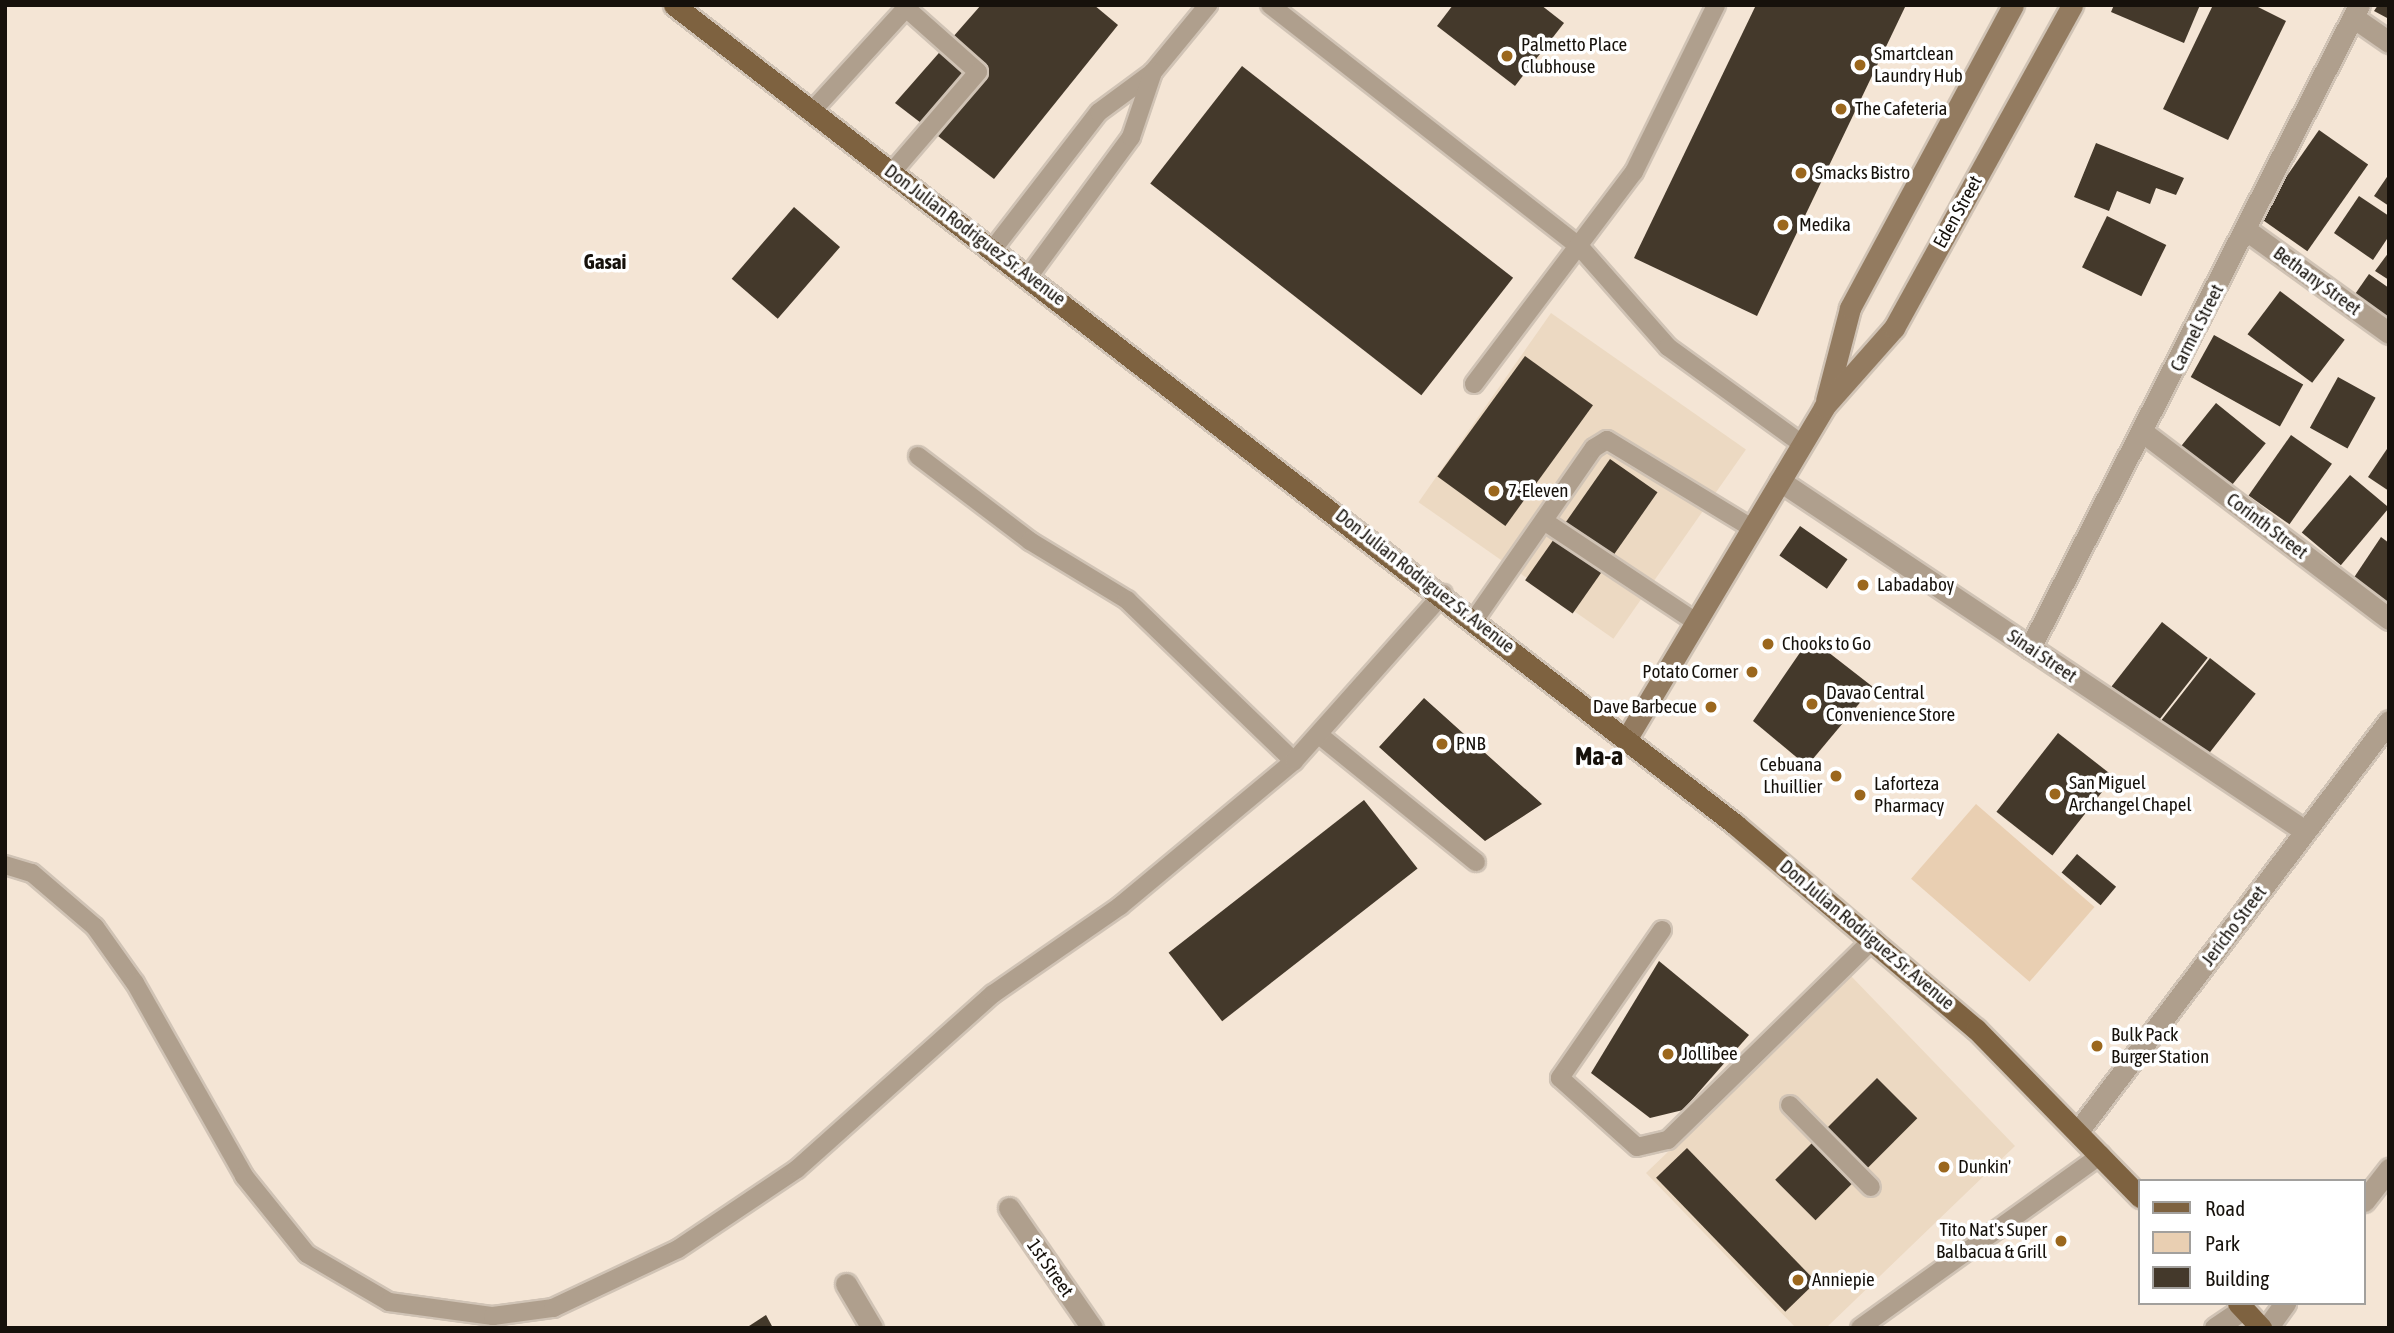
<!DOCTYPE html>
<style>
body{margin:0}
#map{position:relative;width:2394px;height:1333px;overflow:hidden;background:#f4e5d5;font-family:"Asap Condensed",sans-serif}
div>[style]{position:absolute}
.built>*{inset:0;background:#ecd9c2;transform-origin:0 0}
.green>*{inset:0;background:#e9cfb2;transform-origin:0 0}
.building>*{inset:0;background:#44392b;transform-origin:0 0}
.roads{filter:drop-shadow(2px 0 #d0c3b5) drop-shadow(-2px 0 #d0c3b5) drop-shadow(0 2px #d0c3b5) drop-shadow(0 -2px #d0c3b5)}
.service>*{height:18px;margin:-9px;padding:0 9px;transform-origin:9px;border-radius:9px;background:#af9f8d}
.minor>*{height:21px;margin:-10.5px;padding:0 10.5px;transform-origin:10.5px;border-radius:10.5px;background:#af9f8d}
.secondary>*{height:21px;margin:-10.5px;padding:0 10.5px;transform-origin:10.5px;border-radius:10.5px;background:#937b60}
.primary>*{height:21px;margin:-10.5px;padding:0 10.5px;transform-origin:10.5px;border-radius:10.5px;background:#7e6240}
.dots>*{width:19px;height:19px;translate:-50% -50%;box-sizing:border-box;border:4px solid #fff;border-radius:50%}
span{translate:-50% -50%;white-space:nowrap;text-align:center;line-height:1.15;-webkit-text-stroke:7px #fff;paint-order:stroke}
.poi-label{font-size:19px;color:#16110b}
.left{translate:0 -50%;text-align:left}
.right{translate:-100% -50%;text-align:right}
.street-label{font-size:19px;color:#16110b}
.neighbourhood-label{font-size:21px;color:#16110b;font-weight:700}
.district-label{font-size:26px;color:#16110b;font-weight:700}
.frame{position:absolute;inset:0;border:7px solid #16110b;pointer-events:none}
.legend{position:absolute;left:2138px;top:1179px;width:228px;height:126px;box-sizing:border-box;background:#fff;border:2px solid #a2a09d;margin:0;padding:9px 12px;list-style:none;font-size:21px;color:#16110b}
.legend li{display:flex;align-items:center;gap:14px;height:35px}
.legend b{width:35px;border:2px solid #a2a09d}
</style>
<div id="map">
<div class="built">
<i style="left:1551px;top:313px;width:238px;height:231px;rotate:35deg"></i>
<i style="clip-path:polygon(1851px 976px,2015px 1146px,1826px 1328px,1796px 1328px,1646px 1173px)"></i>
</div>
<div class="green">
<i style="left:1976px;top:804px;width:157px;height:99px;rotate:41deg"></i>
</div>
<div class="building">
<i style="clip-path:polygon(981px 5px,1094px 5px,1118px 25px,994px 179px,895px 103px)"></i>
<i style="clip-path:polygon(1453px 5px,1541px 5px,1564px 23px,1515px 86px,1437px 26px)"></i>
<i style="clip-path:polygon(1756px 5px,1906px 5px,1757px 316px,1634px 258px)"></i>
<i style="clip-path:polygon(2114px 5px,2200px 5px,2184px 43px,2111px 12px)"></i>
<i style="clip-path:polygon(2213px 5px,2254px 5px,2286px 21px,2228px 140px,2163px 109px)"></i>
<i style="clip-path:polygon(2378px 5px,2389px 5px,2389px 19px,2374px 11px)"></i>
<i style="left:1242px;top:66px;width:344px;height:149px;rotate:38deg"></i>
<i style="left:2319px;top:130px;width:60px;height:106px;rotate:35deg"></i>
<i style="clip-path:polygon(2096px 143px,2184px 178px,2176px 195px,2156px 188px,2150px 204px,2117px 191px,2109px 211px,2074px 197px)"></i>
<i style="clip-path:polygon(2389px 174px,2389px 206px,2374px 196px)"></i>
<i style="clip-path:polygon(2359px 196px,2389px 216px,2389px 236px,2373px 260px,2334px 233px)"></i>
<i style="left:794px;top:207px;width:61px;height:95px;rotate:41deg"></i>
<i style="left:2107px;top:216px;width:66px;height:57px;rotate:26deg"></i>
<i style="clip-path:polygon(2389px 252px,2389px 280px,2375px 271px)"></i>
<i style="clip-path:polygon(2369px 274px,2389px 288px,2389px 323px,2353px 297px)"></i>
<i style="left:2280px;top:291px;width:81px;height:54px;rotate:37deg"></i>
<i style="left:2214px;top:335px;width:102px;height:48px;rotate:29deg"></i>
<i style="left:1525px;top:356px;width:84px;height:149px;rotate:36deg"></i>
<i style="left:2338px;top:377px;width:43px;height:58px;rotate:29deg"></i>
<i style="left:2216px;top:403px;width:64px;height:55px;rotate:39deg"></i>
<i style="left:2291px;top:435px;width:50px;height:74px;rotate:35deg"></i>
<i style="clip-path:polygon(2389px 446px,2389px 491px,2368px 477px)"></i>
<i style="left:1610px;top:459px;width:58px;height:148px;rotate:35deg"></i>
<i style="left:2350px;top:475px;width:51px;height:75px;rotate:40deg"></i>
<i style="left:1800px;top:526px;width:58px;height:36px;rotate:35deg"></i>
<i style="clip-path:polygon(2381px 537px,2389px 543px,2389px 612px,2349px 585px)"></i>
<i style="left:2162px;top:622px;width:58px;height:82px;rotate:38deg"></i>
<i style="clip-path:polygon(1810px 638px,1873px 687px,1807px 766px,1753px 721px)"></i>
<i style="left:2210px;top:658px;width:58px;height:82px;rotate:38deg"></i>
<i style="clip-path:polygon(1424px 698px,1484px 752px,1542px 804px,1485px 841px,1439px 801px,1379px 747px)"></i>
<i style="left:2058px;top:733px;width:71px;height:100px;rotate:38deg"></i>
<i style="left:1364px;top:800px;width:87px;height:248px;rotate:52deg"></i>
<i style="left:2077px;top:854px;width:51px;height:24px;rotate:40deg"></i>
<i style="clip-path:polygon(1659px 961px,1749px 1035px,1683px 1110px,1650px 1118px,1591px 1073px)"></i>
<i style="left:1877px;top:1078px;width:57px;height:144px;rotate:45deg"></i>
<i style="left:1687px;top:1148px;width:186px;height:43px;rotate:46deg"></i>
<i style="clip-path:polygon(766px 1315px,773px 1328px,746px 1328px)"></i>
</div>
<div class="roads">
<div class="service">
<i style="left:1270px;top:5px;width:392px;rotate:38deg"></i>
<i style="left:1579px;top:246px;width:135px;rotate:48.6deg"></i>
<i style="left:1668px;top:347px;width:165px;rotate:35.9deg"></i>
<i style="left:812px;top:111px;width:139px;rotate:-47.6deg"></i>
<i style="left:906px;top:8px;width:96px;rotate:41.6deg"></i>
<i style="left:978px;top:72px;width:132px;rotate:130.7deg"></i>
<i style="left:993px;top:249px;width:173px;rotate:-52.3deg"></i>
<i style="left:1099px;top:112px;width:67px;rotate:-36.5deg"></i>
<i style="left:1153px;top:72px;width:87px;rotate:-50.6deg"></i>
<i style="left:1029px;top:276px;width:172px;rotate:-53.7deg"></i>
<i style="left:1131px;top:137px;width:69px;rotate:-71.3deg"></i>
<i style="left:1474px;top:384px;width:266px;rotate:-53deg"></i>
<i style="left:1634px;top:172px;width:186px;rotate:-63.8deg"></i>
<i style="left:918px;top:456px;width:141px;rotate:37.2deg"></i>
<i style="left:1030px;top:541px;width:114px;rotate:31.3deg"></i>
<i style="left:1127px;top:600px;width:232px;rotate:44deg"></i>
<i style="left:1544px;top:521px;width:182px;rotate:33.6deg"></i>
<i style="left:1475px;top:619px;width:208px;rotate:-55.2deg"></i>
<i style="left:1594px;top:448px;width:15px;rotate:-32deg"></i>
<i style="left:1607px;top:440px;width:170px;rotate:31.3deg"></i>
<i style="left:1319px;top:735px;width:202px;rotate:39deg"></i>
<i style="left:5px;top:865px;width:28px;rotate:17deg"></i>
<i style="left:32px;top:873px;width:83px;rotate:40.6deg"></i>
<i style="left:95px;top:927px;width:69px;rotate:54.5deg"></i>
<i style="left:135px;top:983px;width:222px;rotate:60.5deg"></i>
<i style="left:244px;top:1176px;width:100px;rotate:51.1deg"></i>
<i style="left:307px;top:1254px;width:95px;rotate:30.3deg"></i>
<i style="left:389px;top:1302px;width:105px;rotate:7.7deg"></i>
<i style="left:493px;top:1316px;width:61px;rotate:-7.6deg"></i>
<i style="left:553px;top:1308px;width:138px;rotate:-25.3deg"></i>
<i style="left:678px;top:1249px;width:143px;rotate:-33.9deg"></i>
<i style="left:797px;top:1169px;width:263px;rotate:-41.8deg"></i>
<i style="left:993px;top:994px;width:155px;rotate:-34.7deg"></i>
<i style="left:1120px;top:906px;width:226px;rotate:-39.8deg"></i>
<i style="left:1294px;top:761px;width:224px;rotate:-48.3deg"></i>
<i style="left:1662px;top:930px;width:180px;rotate:124.6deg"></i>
<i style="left:1560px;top:1078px;width:103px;rotate:41.9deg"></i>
<i style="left:1637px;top:1147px;width:32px;rotate:-13deg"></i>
<i style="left:1668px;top:1140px;width:287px;rotate:-44.4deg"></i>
<i style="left:1790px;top:1105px;width:115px;rotate:45.4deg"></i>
<i style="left:1860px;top:1328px;width:297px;rotate:-35.7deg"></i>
</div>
<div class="minor">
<i style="left:2353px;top:17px;width:44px;rotate:34.8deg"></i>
<i style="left:2246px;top:230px;width:176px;rotate:35.8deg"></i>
<i style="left:2144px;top:433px;width:308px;rotate:37.2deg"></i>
<i style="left:1780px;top:481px;width:631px;rotate:33.69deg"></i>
<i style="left:2030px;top:648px;width:722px;rotate:-62.9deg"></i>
<i style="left:2079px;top:1130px;width:513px;rotate:-52.84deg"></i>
<i style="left:2364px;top:1201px;width:41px;rotate:-52deg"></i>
<i style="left:1009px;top:1208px;width:146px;rotate:55.3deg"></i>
<i style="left:846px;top:1284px;width:51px;rotate:59.4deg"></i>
<i style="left:2215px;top:1328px;width:34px;rotate:-34deg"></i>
<i style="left:2267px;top:1328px;width:31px;rotate:-54deg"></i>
</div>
<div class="secondary">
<i style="left:1826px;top:401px;width:96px;rotate:-75.5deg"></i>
<i style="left:1850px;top:308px;width:344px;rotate:-61.7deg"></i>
<i style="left:1627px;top:738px;width:385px;rotate:-59.2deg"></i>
<i style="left:1824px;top:407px;width:106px;rotate:-48.5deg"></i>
<i style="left:1894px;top:328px;width:369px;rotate:-61.1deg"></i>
</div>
<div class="primary">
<i style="left:674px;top:5px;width:1342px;rotate:37.67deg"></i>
<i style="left:1736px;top:825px;width:315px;rotate:40.4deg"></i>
<i style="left:1976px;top:1029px;width:235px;rotate:45.7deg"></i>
<i style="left:2238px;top:1303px;width:34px;rotate:47deg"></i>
</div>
</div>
<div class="dots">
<i style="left:1507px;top:56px;background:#9b671d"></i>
<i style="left:1860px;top:65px;background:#9b671d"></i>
<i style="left:1841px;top:109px;background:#9b671d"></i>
<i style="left:1801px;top:173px;background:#9b671d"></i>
<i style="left:1783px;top:225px;background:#9b671d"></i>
<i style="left:1494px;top:491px;background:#9b671d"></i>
<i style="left:1863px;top:585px;background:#9b671d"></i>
<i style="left:1768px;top:644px;background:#9b671d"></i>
<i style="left:1752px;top:672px;background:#9b671d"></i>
<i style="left:1812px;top:704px;background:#9b671d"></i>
<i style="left:1711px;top:707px;background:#9b671d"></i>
<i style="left:1442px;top:744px;background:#9b671d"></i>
<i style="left:1836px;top:776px;background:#9b671d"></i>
<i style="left:2055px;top:794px;background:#9b671d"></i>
<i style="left:1860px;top:795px;background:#9b671d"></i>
<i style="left:2097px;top:1046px;background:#9b671d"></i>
<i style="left:1668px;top:1054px;background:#9b671d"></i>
<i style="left:1944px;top:1167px;background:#9b671d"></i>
<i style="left:2061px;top:1241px;background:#9b671d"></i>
<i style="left:1798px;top:1280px;background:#9b671d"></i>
</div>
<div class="poi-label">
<span class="left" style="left:1521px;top:56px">Palmetto Place<br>Clubhouse</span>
<span class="left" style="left:1874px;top:65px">Smartclean<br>Laundry Hub</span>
<span class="left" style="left:1855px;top:109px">The Cafeteria</span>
<span class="left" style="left:1815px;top:173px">Smacks Bistro</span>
<span class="left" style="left:1799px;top:225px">Medika</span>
<span class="left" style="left:1508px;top:491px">7-Eleven</span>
<span class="left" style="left:1877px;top:585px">Labadaboy</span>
<span class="left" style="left:1782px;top:644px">Chooks to Go</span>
<span class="right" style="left:1738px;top:672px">Potato Corner</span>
<span class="left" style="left:1826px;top:704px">Davao Central<br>Convenience Store</span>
<span class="right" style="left:1697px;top:707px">Dave Barbecue</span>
<span class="left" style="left:1456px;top:744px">PNB</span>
<span class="right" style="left:1822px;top:776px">Cebuana<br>Lhuillier</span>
<span class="left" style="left:2069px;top:794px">San Miguel<br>Archangel Chapel</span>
<span class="left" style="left:1874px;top:795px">Laforteza<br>Pharmacy</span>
<span class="left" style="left:2111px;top:1046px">Bulk Pack<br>Burger Station</span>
<span class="left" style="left:1682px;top:1054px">Jollibee</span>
<span class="left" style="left:1958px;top:1167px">Dunkin'</span>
<span class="right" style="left:2047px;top:1241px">Tito Nat's Super<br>Balbacua &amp; Grill</span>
<span class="left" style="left:1812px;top:1280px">Anniepie</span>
</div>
<div class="street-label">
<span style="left:1958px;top:212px;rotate:-61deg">Eden Street</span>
<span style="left:975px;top:235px;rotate:37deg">Don Julian Rodriguez Sr. Avenue</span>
<span style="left:2317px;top:281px;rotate:36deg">Bethany Street</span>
<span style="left:2197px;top:328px;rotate:-63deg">Carmel Street</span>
<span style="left:2267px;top:526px;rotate:37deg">Corinth Street</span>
<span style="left:1425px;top:581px;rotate:38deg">Don Julian Rodriguez Sr. Avenue</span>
<span style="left:2042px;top:656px;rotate:34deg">Sinai Street</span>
<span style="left:2234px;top:926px;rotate:-53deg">Jericho Street</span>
<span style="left:1867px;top:935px;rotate:40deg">Don Julian Rodriguez Sr. Avenue</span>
<span style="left:1050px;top:1268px;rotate:55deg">1st Street</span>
</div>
<div class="neighbourhood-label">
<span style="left:605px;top:261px">Gasai</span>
</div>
<div class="district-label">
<span style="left:1599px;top:757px">Ma-a</span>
</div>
<div class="frame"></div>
<ul class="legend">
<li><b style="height:9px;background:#7e6240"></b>Road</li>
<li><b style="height:19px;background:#e9cfb2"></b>Park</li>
<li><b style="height:19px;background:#44392b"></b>Building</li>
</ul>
</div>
